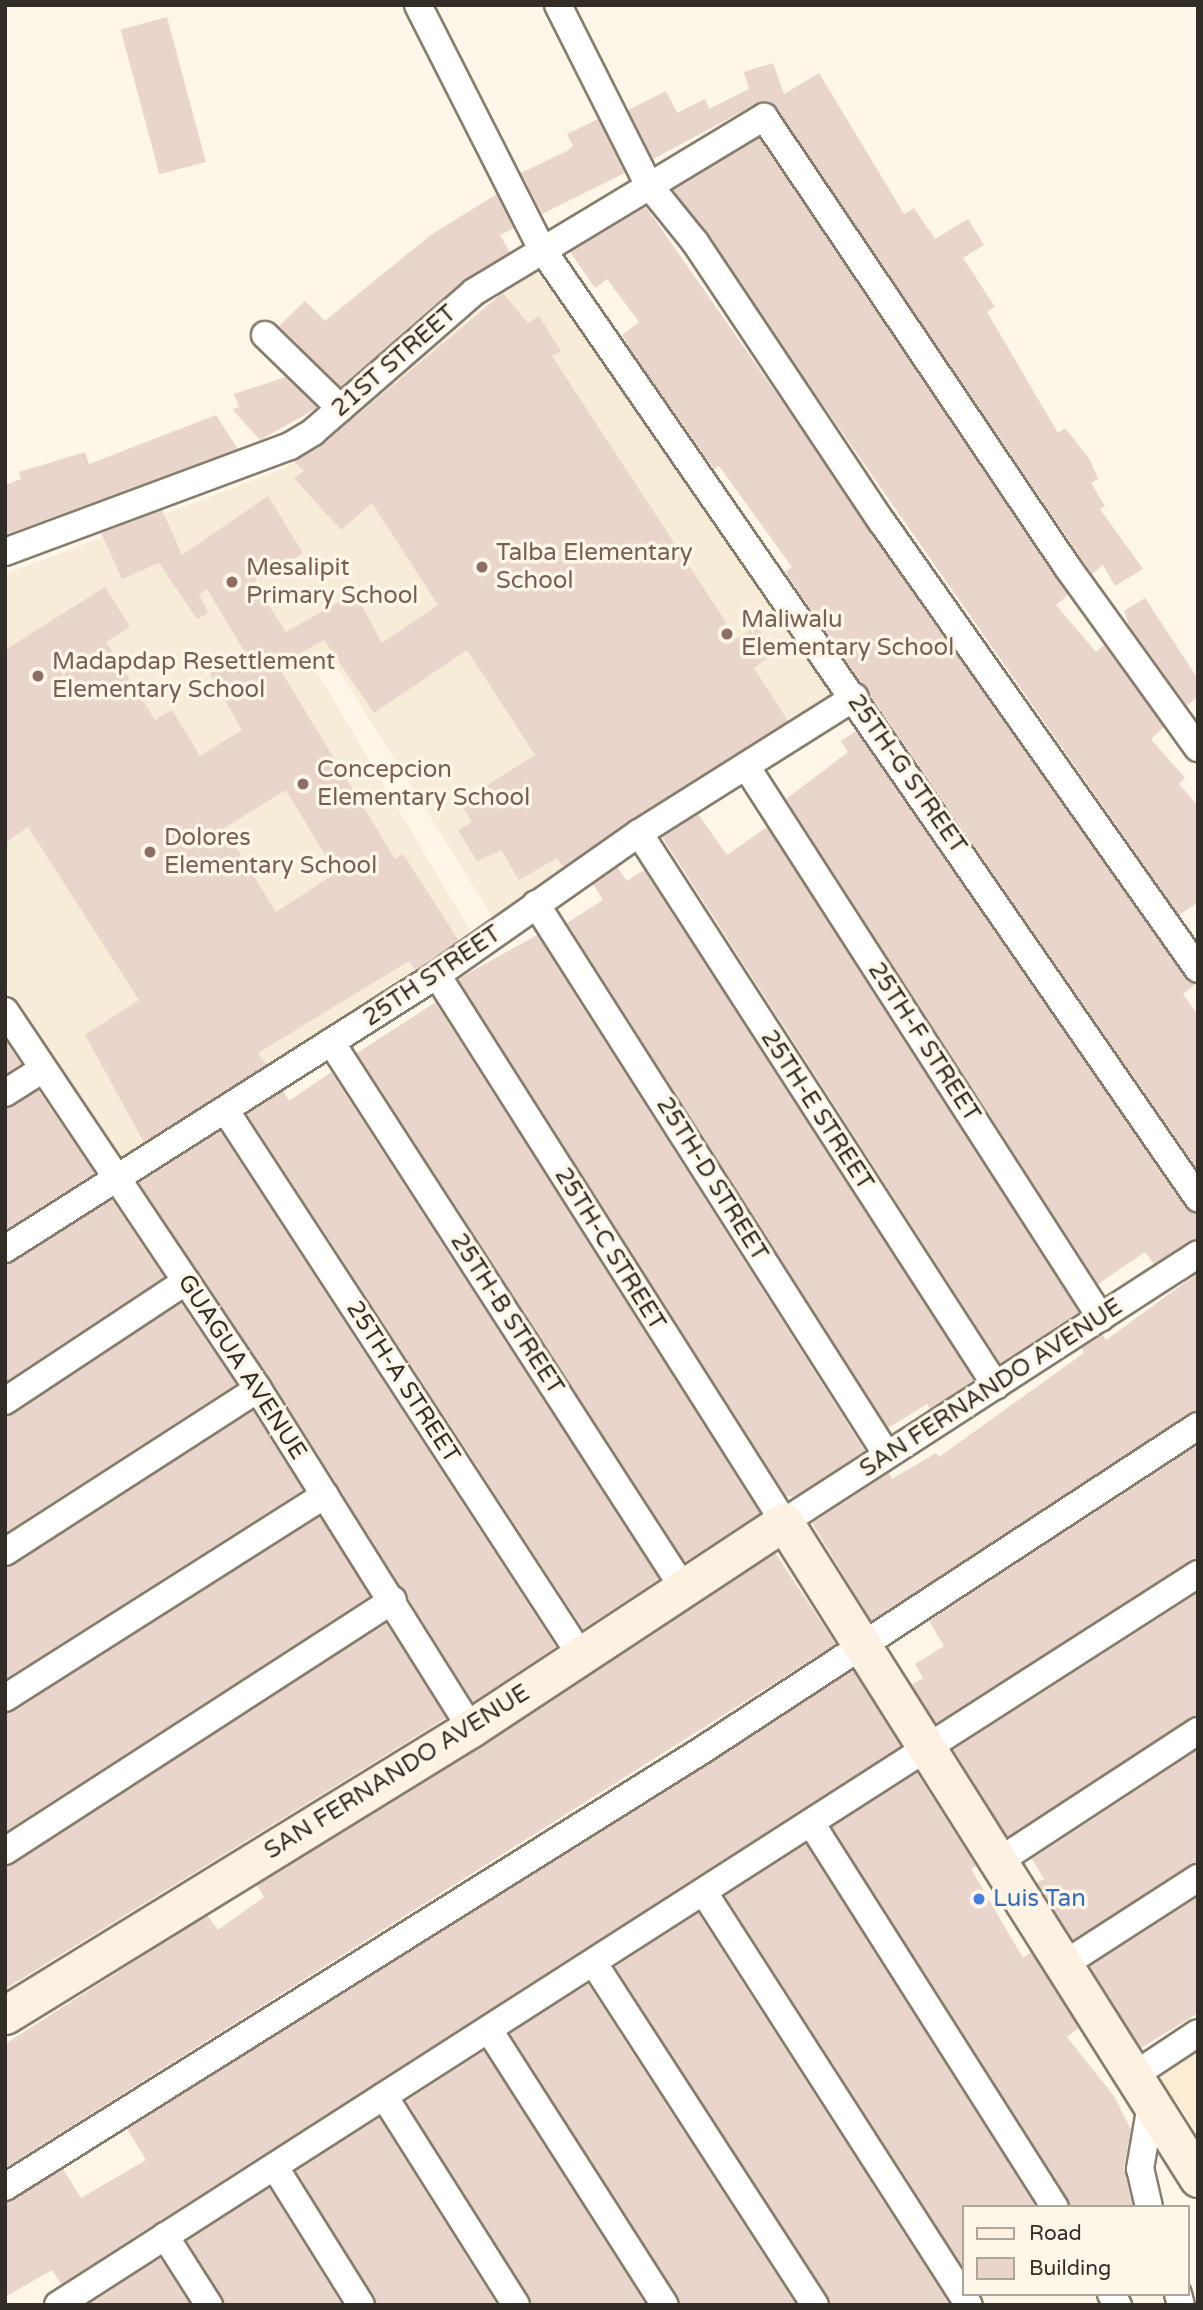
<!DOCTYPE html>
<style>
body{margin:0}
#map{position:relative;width:1203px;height:2310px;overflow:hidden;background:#fef6e8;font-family:"Varela Round",sans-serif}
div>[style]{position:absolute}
.built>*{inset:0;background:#fbedd4}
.education>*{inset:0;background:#f7ecd7}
.building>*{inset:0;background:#e9d5cb;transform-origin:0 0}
.roads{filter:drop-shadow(2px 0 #867d6c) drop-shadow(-2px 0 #867d6c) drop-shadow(0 2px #867d6c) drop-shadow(0 -2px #867d6c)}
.minor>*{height:26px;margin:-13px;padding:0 13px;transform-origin:13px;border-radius:13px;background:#fff}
.secondary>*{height:37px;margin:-18.5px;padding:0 18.5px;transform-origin:18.5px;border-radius:18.5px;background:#fdf1e1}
.dots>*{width:19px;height:19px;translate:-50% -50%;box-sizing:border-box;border:4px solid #fef6e8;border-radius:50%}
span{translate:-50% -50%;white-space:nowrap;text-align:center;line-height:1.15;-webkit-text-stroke:7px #fef6e8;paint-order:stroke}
.street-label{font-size:24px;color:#322e27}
.education-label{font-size:24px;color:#785e54}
.left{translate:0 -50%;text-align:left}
.shop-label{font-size:24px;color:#366cbe}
.frame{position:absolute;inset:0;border:7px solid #322e27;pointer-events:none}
.legend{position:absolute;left:962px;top:2205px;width:228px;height:91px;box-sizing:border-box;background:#fef6e8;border:2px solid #aca69b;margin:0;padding:9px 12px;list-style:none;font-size:21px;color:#322e27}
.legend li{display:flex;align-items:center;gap:14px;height:35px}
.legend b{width:35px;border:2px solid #aca69b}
</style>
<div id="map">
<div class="built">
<i style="clip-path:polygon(1198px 2049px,1198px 2133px,1158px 2076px)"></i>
</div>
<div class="education">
<i style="clip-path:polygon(534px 267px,839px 701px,497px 924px,331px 658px,314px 667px,478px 944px,124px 1167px,5px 986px,5px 574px,283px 469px)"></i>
</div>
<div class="building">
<i style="left:167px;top:17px;width:150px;height:48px;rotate:75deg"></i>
<i style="clip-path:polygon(773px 63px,784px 94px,819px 73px,904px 214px,914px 208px,935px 239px,968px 219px,984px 245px,963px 258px,995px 307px,987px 312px,1058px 433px,1065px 428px,1090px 460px,1098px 479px,1091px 483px,1105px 506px,1100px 509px,1143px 569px,1115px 586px,1103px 565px,1092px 574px,772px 103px,756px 104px,653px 159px,628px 110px,666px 91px,677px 113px,705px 99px,709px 109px,749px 89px,744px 72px)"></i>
<i style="clip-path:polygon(598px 119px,625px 173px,542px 214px,521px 173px,567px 151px,573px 146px,567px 134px)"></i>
<i style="clip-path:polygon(759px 138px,1068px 595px,1056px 605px,1096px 652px,1104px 645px,1164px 727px,1151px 739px,1185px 778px,1179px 784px,1198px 806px,1198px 902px,1179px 915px,673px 190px)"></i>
<i style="clip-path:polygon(497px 194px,514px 228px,500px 235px,510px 252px,464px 280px,341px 387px,279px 326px,305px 301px,325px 321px,432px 234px)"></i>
<i style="clip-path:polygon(646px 207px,1185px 978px,1196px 984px,1183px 994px,1198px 1015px,1198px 1170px,785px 572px,792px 567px,719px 466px,714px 469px,630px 349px,622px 335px,639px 322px,607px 279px,595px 288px,570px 252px)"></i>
<i style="clip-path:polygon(evenodd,503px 293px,528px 323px,539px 316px,561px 351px,552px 356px,737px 639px,756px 626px,775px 653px,754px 668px,788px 721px,563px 867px,557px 858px,519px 880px,501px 850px,477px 861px,458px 830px,472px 822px,460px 802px,535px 755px,467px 650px,374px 713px,324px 640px,278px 666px,395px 859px,403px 854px,459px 941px,415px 970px,409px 961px,258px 1053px,266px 1065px,144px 1142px,85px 1035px,139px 1000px,28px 827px,5px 843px,5px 650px,105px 587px,130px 627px,106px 642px,155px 720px,172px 710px,200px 756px,242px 730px,210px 674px,246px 654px,207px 589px,199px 594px,208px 613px,197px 619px,159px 563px,122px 579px,101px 533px,162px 510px,182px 555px,268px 496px,303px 553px,254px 583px,286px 632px,355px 593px,382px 643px,438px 605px,372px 503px,341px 530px,294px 478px,304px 471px,294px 461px,323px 444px,503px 293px,286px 790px,336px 873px,276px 912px,224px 828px,286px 790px)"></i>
<i style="clip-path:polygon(286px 377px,317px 408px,260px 440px,232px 409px,239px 407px,234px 394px)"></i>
<i style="clip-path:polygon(216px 415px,238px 449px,5px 535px,5px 485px,21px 479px,19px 472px,85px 452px,89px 464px)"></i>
<i style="clip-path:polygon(1145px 598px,1198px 679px,1198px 696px,1187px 706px,1129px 625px,1124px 611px)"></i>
<i style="clip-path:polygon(856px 731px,1185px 1207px,1198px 1214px,1198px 1238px,1154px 1264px,1145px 1252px,1098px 1284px,786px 799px,848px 752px,841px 741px)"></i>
<i style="clip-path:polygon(698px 814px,727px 855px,767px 827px,1079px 1312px,1000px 1363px,662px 837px)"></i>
<i style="clip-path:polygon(617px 867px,627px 881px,644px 870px,974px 1380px,930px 1409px,927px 1404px,888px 1428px,567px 923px,603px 900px,593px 884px)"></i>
<i style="clip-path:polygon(537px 935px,865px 1451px,794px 1497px,786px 1496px,458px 979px)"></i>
<i style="clip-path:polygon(432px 997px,760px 1513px,685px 1562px,357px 1053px,436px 1002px)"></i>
<i style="clip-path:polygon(5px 1040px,21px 1064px,5px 1074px)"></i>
<i style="clip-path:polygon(331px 1072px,659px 1579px,583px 1629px,247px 1114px,283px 1091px,289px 1101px)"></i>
<i style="clip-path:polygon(38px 1090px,95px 1173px,5px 1230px,5px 1109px)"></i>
<i style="clip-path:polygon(220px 1131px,556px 1647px,473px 1702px,271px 1380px,139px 1183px)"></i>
<i style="clip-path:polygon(112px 1200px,164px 1277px,5px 1382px,5px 1265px)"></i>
<i style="clip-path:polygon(1198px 1273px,1198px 1410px,871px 1621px,812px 1523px,889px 1473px,892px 1479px,936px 1453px,939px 1457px,1084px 1353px,1082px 1348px,1103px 1335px,1106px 1340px)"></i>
<i style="clip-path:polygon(181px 1303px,236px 1384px,5px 1533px,5px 1417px)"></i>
<i style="clip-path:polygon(253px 1411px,303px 1490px,5px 1679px,5px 1568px)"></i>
<i style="clip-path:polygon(1198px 1445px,1198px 1558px,936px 1723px,911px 1685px,923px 1678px,915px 1664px,944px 1646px,929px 1621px)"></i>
<i style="clip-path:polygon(320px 1517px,370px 1596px,5px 1832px,5px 1714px)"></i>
<i style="clip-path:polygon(775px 1553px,836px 1644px,5px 2168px,5px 2044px,207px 1915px,218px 1930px,264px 1897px,257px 1885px,482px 1746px)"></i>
<i style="clip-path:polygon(1198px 1593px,1198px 1715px,1007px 1837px,953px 1750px)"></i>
<i style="clip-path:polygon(386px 1623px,446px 1718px,5px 1989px,5px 1867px)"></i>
<i style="clip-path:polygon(853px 1670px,901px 1746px,61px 2284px,52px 2270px,5px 2297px,5px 2203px,63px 2169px,81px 2198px,146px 2160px,127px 2129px)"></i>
<i style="clip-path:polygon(1198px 1750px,1198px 1862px,1073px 1940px,1037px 1883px,1044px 1879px,1032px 1859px)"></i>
<i style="clip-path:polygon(917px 1773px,976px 1866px,971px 1869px,1023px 1958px,1031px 1952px,1079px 2028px,1067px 2037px,1114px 2096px,1131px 2130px,1124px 2167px,1133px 2207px,1071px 2207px,832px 1827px)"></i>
<i style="clip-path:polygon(806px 1844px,1036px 2207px,963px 2207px,963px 2267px,725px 1896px)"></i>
<i style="clip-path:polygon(1198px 1897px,1198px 2013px,1141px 2048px,1089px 1967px)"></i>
<i style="clip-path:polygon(698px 1913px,950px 2305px,831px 2305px,615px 1967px)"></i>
<i style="clip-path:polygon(588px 1984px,796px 2305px,681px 2305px,510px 2034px)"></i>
<i style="clip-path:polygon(484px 2051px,646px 2305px,532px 2305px,406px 2101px)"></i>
<i style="clip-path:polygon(379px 2118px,497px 2305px,377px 2305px,296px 2171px)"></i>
<i style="clip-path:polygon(269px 2188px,342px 2305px,225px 2305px,187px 2241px)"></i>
<i style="clip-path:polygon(160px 2258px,190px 2305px,88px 2305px)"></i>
</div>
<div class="roads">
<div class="minor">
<i style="left:418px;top:5px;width:274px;rotate:63.1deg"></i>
<i style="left:542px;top:249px;width:1154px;rotate:55.35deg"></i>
<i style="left:558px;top:5px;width:200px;rotate:63.3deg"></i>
<i style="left:648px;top:184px;width:75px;rotate:51deg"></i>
<i style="left:695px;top:242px;width:337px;rotate:56.3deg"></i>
<i style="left:882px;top:522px;width:547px;rotate:54.74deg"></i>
<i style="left:265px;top:335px;width:105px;rotate:44.2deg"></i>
<i style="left:5px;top:552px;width:304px;rotate:-20.4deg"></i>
<i style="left:290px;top:446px;width:27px;rotate:-31deg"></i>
<i style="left:313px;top:432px;width:213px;rotate:-41deg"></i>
<i style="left:474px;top:292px;width:339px;rotate:-31.1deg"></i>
<i style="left:764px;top:117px;width:544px;rotate:56.02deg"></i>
<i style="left:1068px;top:568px;width:222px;rotate:54.2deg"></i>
<i style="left:746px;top:766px;width:656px;rotate:57.25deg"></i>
<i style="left:639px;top:833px;width:658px;rotate:57.15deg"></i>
<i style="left:536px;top:904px;width:653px;rotate:57.5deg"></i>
<i style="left:437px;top:975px;width:648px;rotate:57.61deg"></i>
<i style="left:784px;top:1522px;width:493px;rotate:-32.9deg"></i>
<i style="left:5px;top:1011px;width:455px;rotate:56.2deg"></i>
<i style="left:258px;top:1389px;width:400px;rotate:57.9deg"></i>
<i style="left:331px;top:1042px;width:647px;rotate:57.17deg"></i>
<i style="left:5px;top:1093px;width:45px;rotate:-32.3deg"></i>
<i style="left:226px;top:1111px;width:648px;rotate:56.9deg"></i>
<i style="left:5px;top:1249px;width:512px;rotate:-32.39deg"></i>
<i style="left:437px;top:975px;width:247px;rotate:-35.1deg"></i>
<i style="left:639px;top:833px;width:255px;rotate:-32.2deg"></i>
<i style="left:5px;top:1401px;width:217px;rotate:-33.5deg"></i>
<i style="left:5px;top:1552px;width:301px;rotate:-32.8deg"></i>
<i style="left:5px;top:1698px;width:379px;rotate:-32.4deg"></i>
<i style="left:811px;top:1823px;width:455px;rotate:57.6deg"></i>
<i style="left:5px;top:1851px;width:462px;rotate:-32.9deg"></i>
<i style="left:996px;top:1863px;width:241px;rotate:-33.2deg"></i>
<i style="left:705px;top:1894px;width:488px;rotate:57.3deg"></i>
<i style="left:595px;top:1965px;width:405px;rotate:57.1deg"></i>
<i style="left:1063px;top:1965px;width:161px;rotate:-32.8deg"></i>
<i style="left:489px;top:2030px;width:326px;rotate:57.4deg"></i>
<i style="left:1136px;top:2074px;width:74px;rotate:-33.5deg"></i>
<i style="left:384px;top:2096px;width:247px;rotate:57.7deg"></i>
<i style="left:276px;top:2169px;width:160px;rotate:58deg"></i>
<i style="left:5px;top:2187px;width:825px;rotate:-32.07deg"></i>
<i style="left:704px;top:1749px;width:590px;rotate:-33.18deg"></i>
<i style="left:1149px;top:2207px;width:39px;rotate:-103deg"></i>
<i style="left:1140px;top:2169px;width:71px;rotate:-80.3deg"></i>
<i style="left:165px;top:2236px;width:82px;rotate:57.5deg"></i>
<i style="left:1111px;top:2294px;width:13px;rotate:58deg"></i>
<i style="left:1178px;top:2294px;width:11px;rotate:75deg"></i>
<i style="left:58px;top:2305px;width:1354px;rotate:-32.67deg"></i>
</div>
<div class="secondary">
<i style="left:5px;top:2015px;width:547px;rotate:-31.63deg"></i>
<i style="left:471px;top:1728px;width:375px;rotate:-33.4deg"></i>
<i style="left:784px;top:1522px;width:776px;rotate:57.74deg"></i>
</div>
</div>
<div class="dots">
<i style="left:482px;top:567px;background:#8d6e63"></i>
<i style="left:232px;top:582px;background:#8d6e63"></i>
<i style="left:727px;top:634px;background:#8d6e63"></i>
<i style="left:38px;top:676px;background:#8d6e63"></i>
<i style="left:303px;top:784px;background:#8d6e63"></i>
<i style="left:150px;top:852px;background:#8d6e63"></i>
<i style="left:979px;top:1899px;background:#3f7fe0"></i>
</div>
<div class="street-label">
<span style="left:394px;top:361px;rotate:-41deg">21ST STREET</span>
<span style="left:907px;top:774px;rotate:55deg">25TH-G STREET</span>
<span style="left:432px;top:976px;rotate:-34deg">25TH STREET</span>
<span style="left:924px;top:1042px;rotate:57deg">25TH-F STREET</span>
<span style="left:817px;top:1110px;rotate:57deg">25TH-E STREET</span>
<span style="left:712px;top:1179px;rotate:58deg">25TH-D STREET</span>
<span style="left:610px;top:1249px;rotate:58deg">25TH-C STREET</span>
<span style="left:507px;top:1314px;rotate:57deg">25TH-B STREET</span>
<span style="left:242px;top:1367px;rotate:57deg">GUAGUA AVENUE</span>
<span style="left:403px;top:1382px;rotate:57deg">25TH-A STREET</span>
<span style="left:991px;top:1388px;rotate:-33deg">SAN FERNANDO AVENUE</span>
<span style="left:397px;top:1772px;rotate:-32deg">SAN FERNANDO AVENUE</span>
</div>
<div class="education-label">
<span class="left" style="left:496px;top:567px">Talba Elementary<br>School</span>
<span class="left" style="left:246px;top:582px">Mesalipit<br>Primary School</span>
<span class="left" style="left:741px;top:634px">Maliwalu<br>Elementary School</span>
<span class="left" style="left:52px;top:676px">Madapdap Resettlement<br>Elementary School</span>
<span class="left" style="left:317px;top:784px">Concepcion<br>Elementary School</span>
<span class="left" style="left:164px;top:852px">Dolores<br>Elementary School</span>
</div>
<div class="shop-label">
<span class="left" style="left:993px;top:1899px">Luis Tan</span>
</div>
<div class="frame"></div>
<ul class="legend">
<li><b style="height:9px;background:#fdf1e1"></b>Road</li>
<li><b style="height:19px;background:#e9d5cb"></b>Building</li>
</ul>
</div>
